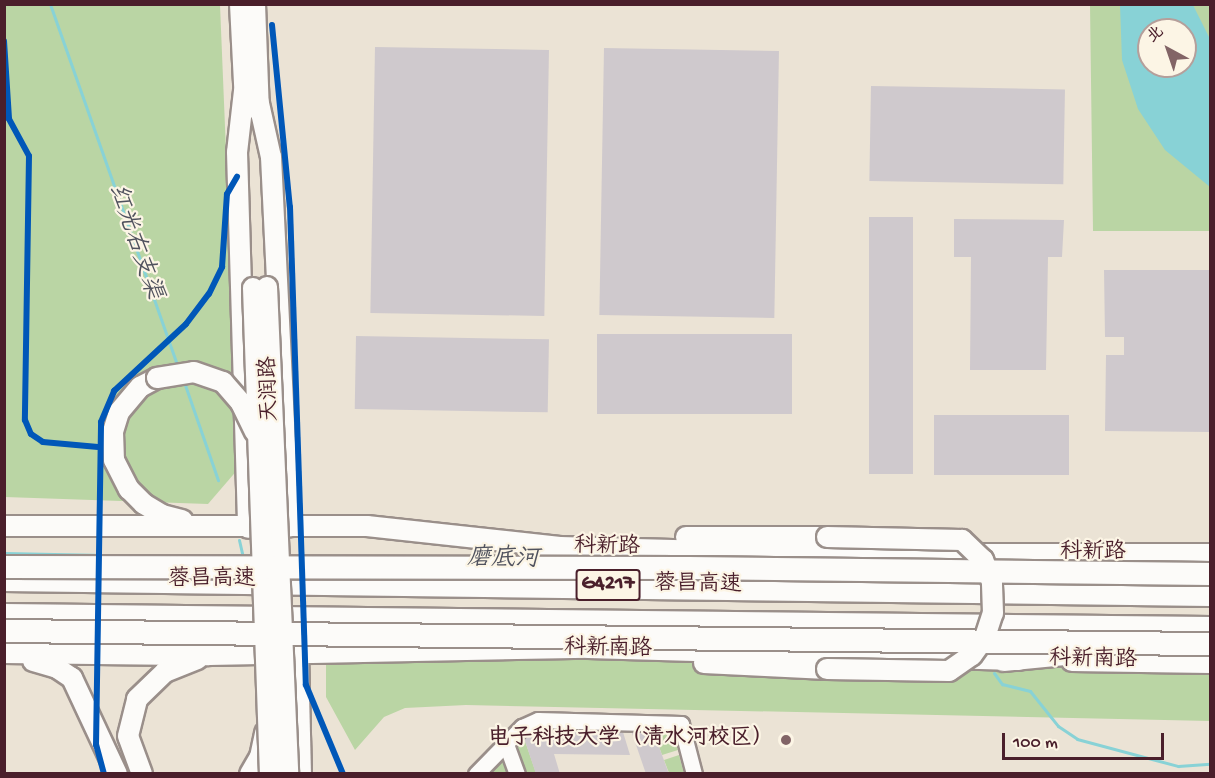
<!DOCTYPE html>
<meta charset="utf-8">
<style>
body{margin:0}
#map{position:relative;width:1215px;height:778px;overflow:hidden;background:#ebe3d5;font-family:"Gochi Hand","LXGW WenKai TC",sans-serif}
div>[style]{position:absolute}
.green>*{inset:0;background:#bad5a4}
.water>*{inset:0;background:#88d2d6}
.stream>*{height:3px;margin:-1.5px;padding:0 1.5px;transform-origin:1.5px;border-radius:1.5px;background:#88d2d6}
.building>*{inset:0;background:#cfc9cd;transform-origin:0 0}
.roads{filter:drop-shadow(2px 0 #9a8f8a) drop-shadow(-2px 0 #9a8f8a) drop-shadow(0 2px #9a8f8a) drop-shadow(0 -2px #9a8f8a)}
.minor>*{height:15px;margin:-7.5px;padding:0 7.5px;transform-origin:7.5px;border-radius:7.5px;background:#fcfbf9}
.major>*{height:20px;margin:-10px;padding:0 10px;transform-origin:10px;border-radius:10px;background:#fcfbf9}
.highway>*{height:22px;margin:-11px;padding:0 11px;transform-origin:11px;border-radius:11px;background:#fcfbf9}
.bridges{filter:drop-shadow(2px 0 #9a8f8a) drop-shadow(-2px 0 #9a8f8a) drop-shadow(0 2px #9a8f8a) drop-shadow(0 -2px #9a8f8a)}
.major-bridge>*{height:20px;margin:-10px;padding:0 10px;transform-origin:10px;border-radius:10px;background:#fcfbf9}
.highway-bridge>*{height:22px;margin:-11px;padding:0 11px;transform-origin:11px;border-radius:11px;background:#fcfbf9}
.cycleway>*{height:6px;margin:-3px;padding:0 3px;transform-origin:3px;border-radius:3px;background:#0057b8}
.dots>*{width:16px;height:16px;translate:-50% -50%;box-sizing:border-box;border:3px solid #fcf5e5;border-radius:50%}
span{translate:-50% -50%;white-space:nowrap;text-align:center;line-height:1.15;-webkit-text-stroke:4.5px #fcf5e5;paint-order:stroke}
.shield-label span{padding:2px 4px;background:#fcf5e5;border:2px solid;border-radius:4px;-webkit-text-stroke-width:0}
.shield-label{font-size:21px;color:#4a1f2b;font-weight:700}
.street-label{font-size:22px;color:#4a1f2b}
.poi-label{font-size:22px;color:#4a1f2b;font-weight:700}
.right{translate:-100% -50%;text-align:right}
.water-label{font-size:24px;color:#50525e;font-style:italic}
.frame{position:absolute;inset:0;border:6px solid #4a1f2b;pointer-events:none}
.north{position:absolute;left:1137px;top:18px;width:60px;height:60px;box-sizing:border-box;background:#fcf5e5;border:2px solid #b59f9b;border-radius:50%;rotate:320deg;font-size:16px;font-weight:700;line-height:24px;text-align:center;color:#4a1f2b}
.north::after{content:'';display:block;margin:auto;width:21px;height:27px;background:#826466;clip-path:polygon(50% 0,100% 100%,50% 72%,0 100%)}
.scale{position:absolute;left:1002px;top:733px;width:162px;height:27px;box-sizing:border-box;border:3px solid #4a1f2b;border-top:0;padding-left:8px;font-size:18px;line-height:21px;white-space:nowrap;color:#4a1f2b;-webkit-text-stroke:4px #fcf5e5;paint-order:stroke}
</style>
<div id="map">
<div class="green">
<i style="clip-path:polygon(5px 5px,220px 5px,239px 468px,208px 504px,5px 497px)"></i>
<i style="clip-path:polygon(evenodd,1090px 5px,1209px 5px,1210px 231px,1093px 231px,1090px 5px,1149px 30px,1185px 30px,1185px 66px,1149px 66px,1149px 30px)"></i>
<i style="clip-path:polygon(326px 656px,802px 660px,1210px 669px,1210px 721px,466px 705px,405px 708px,384px 717px,355px 750px,326px 697px)"></i>
<i style="clip-path:polygon(605px 726px,669px 730px,678px 750px,662px 755px,654px 733px,605px 732px)"></i>
<i style="clip-path:polygon(530px 727px,599px 727px,599px 732px,546px 730px,524px 738px,536px 773px,522px 773px,514px 746px)"></i>
<i style="clip-path:polygon(679px 755px,684px 773px,669px 773px,664px 760px)"></i>
<i style="clip-path:polygon(498px 760px,508px 762px,513px 773px,491px 773px,488px 769px)"></i>
</div>
<div class="water">
<i style="clip-path:polygon(evenodd,1120px 5px,1193px 5px,1210px 39px,1210px 187px,1165px 150px,1138px 109px,1122px 60px,1120px 5px,1149px 30px,1185px 30px,1185px 66px,1149px 66px,1149px 30px)"></i>
</div>
<div class="stream">
<i style="left:50px;top:4px;width:386px;rotate:70.6deg"></i>
<i style="left:184px;top:382px;width:104px;rotate:70.9deg"></i>
<i style="left:239px;top:540px;width:18px;rotate:77deg"></i>
<i style="left:4px;top:553px;width:149px;rotate:1.2deg"></i>
<i style="left:994px;top:673px;width:14px;rotate:54deg"></i>
<i style="left:1002px;top:684px;width:29px;rotate:14deg"></i>
<i style="left:1030px;top:691px;width:45px;rotate:51.3deg"></i>
<i style="left:1058px;top:726px;width:23px;rotate:34deg"></i>
<i style="left:1077px;top:739px;width:105px;rotate:15deg"></i>
<i style="left:1178px;top:766px;width:32px;rotate:-4deg"></i>
</div>
<div class="building">
<i style="left:375px;top:47px;width:174px;height:266px;rotate:1deg"></i>
<i style="left:604px;top:48px;width:175px;height:267px;rotate:1deg"></i>
<i style="left:871px;top:86px;width:194px;height:95px;rotate:1deg"></i>
<i style="left:913px;top:217px;width:257px;height:44px;rotate:90deg"></i>
<i style="clip-path:polygon(954px 219px,1064px 220px,1062px 257px,1048px 257px,1046px 370px,970px 370px,971px 257px,954px 257px)"></i>
<i style="clip-path:polygon(1104px 270px,1210px 270px,1210px 432px,1105px 431px,1106px 355px,1124px 355px,1124px 337px,1105px 337px)"></i>
<i style="left:597px;top:334px;width:195px;height:80px"></i>
<i style="left:356px;top:336px;width:193px;height:73px;rotate:1deg"></i>
<i style="left:934px;top:415px;width:135px;height:60px"></i>
<i style="clip-path:polygon(546px 730px,623px 732px,630px 755px,554px 754px,560px 774px,536px 774px,524px 738px)"></i>
<i style="clip-path:polygon(632px 733px,654px 733px,669px 774px,646px 774px)"></i>
</div>
<div class="roads">
<div class="minor">
<i style="left:506px;top:744px;width:32px;rotate:70deg"></i>
<i style="left:476px;top:774px;width:66px;rotate:-45.6deg"></i>
<i style="left:522px;top:727px;width:17px;rotate:-24deg"></i>
<i style="left:538px;top:720px;width:143px;rotate:1.6deg"></i>
<i style="left:681px;top:724px;width:52px;rotate:75.4deg"></i>
</div>
<div class="major">
<i style="left:240px;top:4px;width:100px;rotate:87.1deg"></i>
<i style="left:255px;top:4px;width:107px;rotate:87.9deg"></i>
<i style="left:244px;top:91px;width:61px;rotate:96.5deg"></i>
<i style="left:237px;top:152px;width:376px;rotate:88.3deg"></i>
<i style="left:258px;top:99px;width:59px;rotate:77.4deg"></i>
<i style="left:271px;top:157px;width:370px;rotate:87.2deg"></i>
<i style="left:157px;top:378px;width:19px;rotate:152deg"></i>
<i style="left:140px;top:387px;width:33px;rotate:130deg"></i>
<i style="left:119px;top:412px;width:21px;rotate:107deg"></i>
<i style="left:113px;top:432px;width:28px;rotate:88deg"></i>
<i style="left:114px;top:460px;width:33px;rotate:63deg"></i>
<i style="left:129px;top:489px;width:21px;rotate:45deg"></i>
<i style="left:144px;top:504px;width:21px;rotate:31deg"></i>
<i style="left:162px;top:515px;width:21px;rotate:14deg"></i>
<i style="left:4px;top:526px;width:363px"></i>
<i style="left:367px;top:526px;width:194px;rotate:6.2deg"></i>
<i style="left:560px;top:547px;width:264px;rotate:1.5deg"></i>
<i style="left:824px;top:554px;width:386px"></i>
<i style="left:686px;top:537px;width:141px"></i>
<i style="left:298px;top:652px;width:122px;rotate:88.6deg"></i>
<i style="left:4px;top:653px;width:205px;rotate:0.6deg"></i>
<i style="left:209px;top:655px;width:379px;rotate:-1.1deg"></i>
<i style="left:588px;top:648px;width:431px;rotate:1.6deg"></i>
<i style="left:33px;top:661px;width:25px;rotate:16deg"></i>
<i style="left:57px;top:668px;width:18px;rotate:34deg"></i>
<i style="left:72px;top:678px;width:106px;rotate:64.9deg"></i>
<i style="left:1072px;top:661px;width:138px;rotate:0.8deg"></i>
<i style="left:704px;top:663px;width:123px;rotate:2.8deg"></i>
<i style="left:142px;top:774px;width:40px;rotate:-110.2deg"></i>
<i style="left:128px;top:736px;width:38px;rotate:-76deg"></i>
<i style="left:137px;top:699px;width:39px;rotate:-44deg"></i>
<i style="left:165px;top:672px;width:35px;rotate:-22deg"></i>
<i style="left:250px;top:774px;width:20px;rotate:-60deg"></i>
<i style="left:260px;top:757px;width:25px;rotate:-78deg"></i>
</div>
<div class="highway">
<i style="left:4px;top:580px;width:1206px;rotate:0.71deg"></i>
<i style="left:4px;top:615px;width:1206px;rotate:0.62deg"></i>
<i style="left:1004px;top:660px;width:91px;rotate:-5.6deg"></i>
</div>
</div>
<div class="bridges">
<div class="major-bridge">
<i style="left:267px;top:287px;width:487px;rotate:87.5deg"></i>
<i style="left:253px;top:288px;width:486px;rotate:88deg"></i>
<i style="left:157px;top:378px;width:37px;rotate:-9deg"></i>
<i style="left:194px;top:372px;width:31px;rotate:19deg"></i>
<i style="left:223px;top:382px;width:28px;rotate:49deg"></i>
<i style="left:241px;top:403px;width:32px;rotate:64deg"></i>
<i style="left:827px;top:669px;width:122px;rotate:0.9deg"></i>
<i style="left:949px;top:671px;width:28px;rotate:-35deg"></i>
<i style="left:972px;top:655px;width:22px;rotate:-54deg"></i>
<i style="left:985px;top:637px;width:25px;rotate:-72deg"></i>
<i style="left:993px;top:613px;width:31px;rotate:-92deg"></i>
<i style="left:992px;top:582px;width:24px;rotate:-112deg"></i>
<i style="left:983px;top:560px;width:29px;rotate:-136deg"></i>
<i style="left:962px;top:540px;width:135px;rotate:-178.7deg"></i>
</div>
<div class="highway-bridge">
<i style="left:4px;top:567px;width:684px;rotate:0.08deg"></i>
<i style="left:688px;top:568px;width:522px;rotate:0.66deg"></i>
<i style="left:4px;top:631px;width:1206px;rotate:0.62deg"></i>
</div>
</div>
<div class="cycleway">
<i style="left:272px;top:25px;width:183px;rotate:84.4deg"></i>
<i style="left:290px;top:207px;width:478px;rotate:88.1deg"></i>
<i style="left:306px;top:685px;width:96px;rotate:67.4deg"></i>
<i style="left:4px;top:41px;width:78px;rotate:86.3deg"></i>
<i style="left:9px;top:119px;width:42px;rotate:61.6deg"></i>
<i style="left:29px;top:156px;width:264px;rotate:90.9deg"></i>
<i style="left:25px;top:420px;width:15px;rotate:67deg"></i>
<i style="left:31px;top:434px;width:14px;rotate:34deg"></i>
<i style="left:43px;top:442px;width:55px;rotate:5.2deg"></i>
<i style="left:104px;top:774px;width:30px;rotate:-105deg"></i>
<i style="left:96px;top:745px;width:323px;rotate:-89.1deg"></i>
<i style="left:101px;top:422px;width:34px;rotate:-67deg"></i>
<i style="left:114px;top:391px;width:98px;rotate:-42.9deg"></i>
<i style="left:186px;top:324px;width:38px;rotate:-53deg"></i>
<i style="left:209px;top:294px;width:30px;rotate:-64deg"></i>
<i style="left:222px;top:267px;width:73px;rotate:-86.1deg"></i>
<i style="left:227px;top:194px;width:20px;rotate:-60deg"></i>
</div>
<div class="dots">
<i style="left:786px;top:740px;background:#826466"></i>
</div>
<div class="shield-label">
<span style="left:608px;top:585px">G4217</span>
</div>
<div class="street-label">
<span style="left:271px;top:389px;rotate:-92deg">天润路</span>
<span style="left:607px;top:548px;rotate:1deg">科新路</span>
<span style="left:1093px;top:554px">科新路</span>
<span style="left:212px;top:581px">蓉昌高速</span>
<span style="left:698px;top:586px;rotate:1deg">蓉昌高速</span>
<span style="left:608px;top:650px;rotate:1deg">科新南路</span>
<span style="left:1093px;top:661px;rotate:1deg">科新南路</span>
</div>
<div class="poi-label">
<span class="right" style="left:774px;top:740px">电子科技大学（清水河校区）</span>
</div>
<div class="water-label">
<span style="left:134px;top:242px;rotate:71deg">红光右支渠</span>
<span style="left:503px;top:560px;rotate:1deg">磨底河</span>
</div>
<div class="frame"></div>
<div class="north">北</div>
<div class="scale">100 m</div>
</div>
